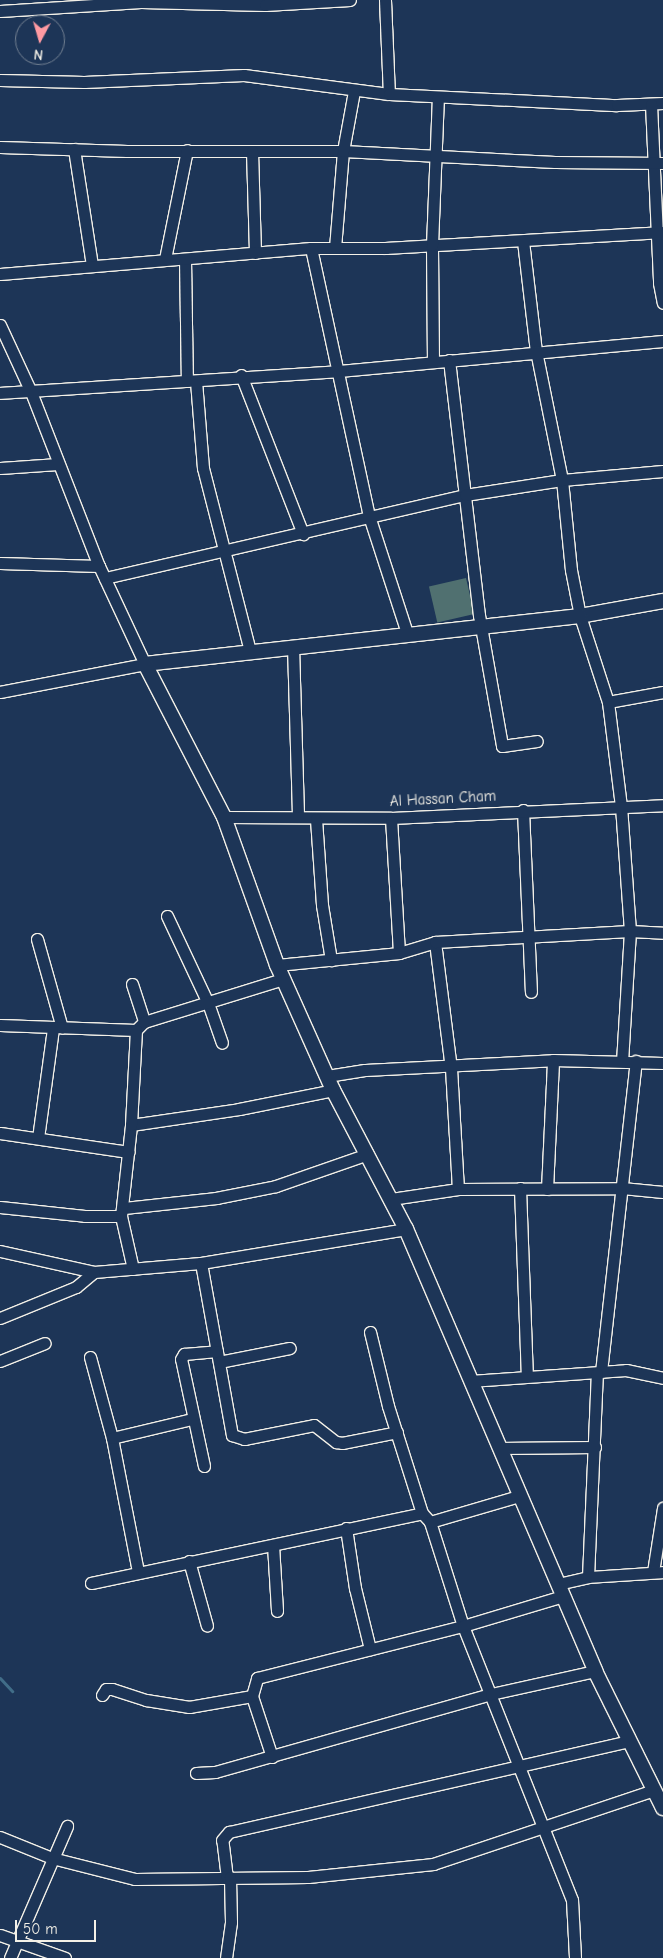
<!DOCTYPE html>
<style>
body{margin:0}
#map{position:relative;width:663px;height:1958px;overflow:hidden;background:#1d3557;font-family:"Comic Neue",sans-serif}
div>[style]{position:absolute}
.green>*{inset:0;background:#507070;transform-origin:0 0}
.stream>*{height:3px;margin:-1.5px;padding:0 1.5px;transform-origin:1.5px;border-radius:1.5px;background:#416d88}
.roads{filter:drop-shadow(1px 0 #f4f1e8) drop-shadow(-1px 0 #f4f1e8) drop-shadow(0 1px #f4f1e8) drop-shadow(0 -1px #f4f1e8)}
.minor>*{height:11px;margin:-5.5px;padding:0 5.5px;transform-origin:5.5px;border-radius:5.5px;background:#1d3557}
.tertiary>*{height:14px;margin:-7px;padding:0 7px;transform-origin:7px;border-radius:7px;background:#1d3557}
span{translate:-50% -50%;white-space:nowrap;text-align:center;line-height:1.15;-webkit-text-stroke:4px #1d3557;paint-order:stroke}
.street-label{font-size:15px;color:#f4f1e8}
.north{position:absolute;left:15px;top:15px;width:50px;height:50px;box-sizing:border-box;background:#1d3557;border:1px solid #738091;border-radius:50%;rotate:186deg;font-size:14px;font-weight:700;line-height:20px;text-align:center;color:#f4f1e8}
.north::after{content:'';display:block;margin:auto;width:18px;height:22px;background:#ff9aa2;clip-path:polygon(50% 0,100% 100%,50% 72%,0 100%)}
.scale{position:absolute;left:15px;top:1920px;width:81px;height:22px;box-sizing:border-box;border:2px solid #f4f1e8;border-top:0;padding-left:6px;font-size:15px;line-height:18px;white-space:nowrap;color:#f4f1e8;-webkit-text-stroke:4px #1d3557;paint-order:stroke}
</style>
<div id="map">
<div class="green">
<i style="left:466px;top:578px;width:37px;height:38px;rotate:77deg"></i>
</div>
<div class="stream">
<i style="left:0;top:1678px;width:18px;rotate:47deg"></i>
</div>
<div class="roads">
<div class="minor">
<i style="left:385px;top:0;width:94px;rotate:87.6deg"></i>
<i style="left:0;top:11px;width:141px;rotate:-3.7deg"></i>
<i style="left:141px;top:2px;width:124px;rotate:1.4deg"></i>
<i style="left:265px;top:5px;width:85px;rotate:-3.4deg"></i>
<i style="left:0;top:80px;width:84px;rotate:1.4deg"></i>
<i style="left:84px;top:82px;width:160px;rotate:-2.5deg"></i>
<i style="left:244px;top:75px;width:146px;rotate:7.5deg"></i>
<i style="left:389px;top:94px;width:228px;rotate:2.8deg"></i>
<i style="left:617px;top:105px;width:46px;rotate:-2.5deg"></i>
<i style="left:651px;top:104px;width:179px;rotate:87.4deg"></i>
<i style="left:659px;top:283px;width:20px;rotate:79deg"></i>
<i style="left:0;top:147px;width:127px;rotate:1.8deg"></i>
<i style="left:127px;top:151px;width:216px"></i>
<i style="left:343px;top:151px;width:212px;rotate:3deg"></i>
<i style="left:555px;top:162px;width:108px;rotate:0.5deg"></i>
<i style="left:74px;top:149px;width:117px;rotate:81.2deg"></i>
<i style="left:252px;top:151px;width:102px;rotate:88.3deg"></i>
<i style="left:523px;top:241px;width:111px;rotate:83.3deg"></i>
<i style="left:536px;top:351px;width:132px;rotate:78.6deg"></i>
<i style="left:562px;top:480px;width:90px;rotate:84.3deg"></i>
<i style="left:571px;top:570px;width:47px;rotate:78.9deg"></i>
<i style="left:580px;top:616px;width:90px;rotate:72deg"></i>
<i style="left:608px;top:702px;width:105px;rotate:82.9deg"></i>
<i style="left:621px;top:806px;width:125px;rotate:85.9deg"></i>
<i style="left:630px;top:931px;width:129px;rotate:93.5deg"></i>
<i style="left:311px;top:248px;width:274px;rotate:77.8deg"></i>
<i style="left:369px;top:516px;width:123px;rotate:72deg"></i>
<i style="left:335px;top:248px;width:97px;rotate:-85.3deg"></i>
<i style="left:343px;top:151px;width:61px;rotate:-79.6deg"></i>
<i style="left:165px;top:259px;width:111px;rotate:-78.6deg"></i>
<i style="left:185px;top:259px;width:122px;rotate:89.1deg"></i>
<i style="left:0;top:274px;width:312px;rotate:-4.8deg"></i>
<i style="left:311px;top:248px;width:75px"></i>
<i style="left:386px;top:248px;width:277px;rotate:-3.3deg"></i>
<i style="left:0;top:325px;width:74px;rotate:65.2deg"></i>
<i style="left:31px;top:392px;width:187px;rotate:68.7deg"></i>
<i style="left:99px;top:566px;width:108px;rotate:64.9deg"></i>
<i style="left:145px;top:664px;width:148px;rotate:169.1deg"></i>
<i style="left:449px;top:360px;width:257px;rotate:83.3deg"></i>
<i style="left:479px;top:615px;width:133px;rotate:80deg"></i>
<i style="left:502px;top:746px;width:35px;rotate:-8deg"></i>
<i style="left:433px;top:362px;width:117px;rotate:-90.5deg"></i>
<i style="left:432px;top:245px;width:148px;rotate:-87.7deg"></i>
<i style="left:241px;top:375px;width:171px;rotate:68.7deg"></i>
<i style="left:196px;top:381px;width:87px;rotate:85.4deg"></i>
<i style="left:203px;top:468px;width:189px;rotate:75.6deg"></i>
<i style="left:0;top:393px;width:340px;rotate:-3.7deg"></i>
<i style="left:339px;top:371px;width:325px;rotate:-5.3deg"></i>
<i style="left:0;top:468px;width:58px;rotate:-3.9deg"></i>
<i style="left:0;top:563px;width:99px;rotate:1.7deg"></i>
<i style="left:105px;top:578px;width:369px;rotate:-13deg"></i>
<i style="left:465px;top:495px;width:98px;rotate:-8.8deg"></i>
<i style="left:562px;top:480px;width:101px;rotate:-5.1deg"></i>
<i style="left:293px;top:646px;width:171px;rotate:88.3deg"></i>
<i style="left:608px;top:702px;width:56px;rotate:-10.3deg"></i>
<i style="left:523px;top:810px;width:182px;rotate:87.5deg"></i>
<i style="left:224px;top:817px;width:167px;rotate:0.3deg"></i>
<i style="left:391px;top:818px;width:272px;rotate:-2.7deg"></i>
<i style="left:391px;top:818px;width:135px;rotate:86.6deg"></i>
<i style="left:316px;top:819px;width:86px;rotate:86deg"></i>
<i style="left:322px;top:905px;width:56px;rotate:80.7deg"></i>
<i style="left:167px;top:916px;width:96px;rotate:64.8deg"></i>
<i style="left:208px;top:1003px;width:42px;rotate:70.7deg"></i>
<i style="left:37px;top:939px;width:92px;rotate:74.3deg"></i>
<i style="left:435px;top:942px;width:127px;rotate:82.8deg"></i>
<i style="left:451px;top:1068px;width:121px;rotate:86.7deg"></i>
<i style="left:277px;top:965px;width:123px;rotate:-5.6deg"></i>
<i style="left:399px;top:953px;width:38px;rotate:-17deg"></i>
<i style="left:435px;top:942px;width:195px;rotate:-3.2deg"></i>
<i style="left:630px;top:931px;width:33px;rotate:3deg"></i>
<i style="left:132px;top:984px;width:40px;rotate:72deg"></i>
<i style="left:0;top:1025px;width:136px;rotate:2.1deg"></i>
<i style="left:136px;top:1030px;width:11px;rotate:-45deg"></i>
<i style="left:144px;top:1022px;width:145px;rotate:-17.2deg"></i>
<i style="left:327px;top:1076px;width:38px;rotate:-9deg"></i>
<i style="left:365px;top:1070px;width:188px;rotate:-3deg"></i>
<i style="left:553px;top:1060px;width:110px;rotate:1.6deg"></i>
<i style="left:131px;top:1125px;width:109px;rotate:-8.4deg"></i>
<i style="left:239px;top:1109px;width:96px;rotate:-11.4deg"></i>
<i style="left:0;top:1133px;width:130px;rotate:8.4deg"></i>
<i style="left:38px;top:1138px;width:111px;rotate:-82.2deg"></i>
<i style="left:520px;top:1188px;width:187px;rotate:87.9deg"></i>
<i style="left:547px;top:1189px;width:129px;rotate:-87.3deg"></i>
<i style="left:391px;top:1199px;width:68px;rotate:-8.5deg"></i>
<i style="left:458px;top:1189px;width:164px;rotate:-0.3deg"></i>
<i style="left:622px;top:1188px;width:41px;rotate:5.6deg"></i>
<i style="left:0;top:1207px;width:85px;rotate:6deg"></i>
<i style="left:85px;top:1216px;width:36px"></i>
<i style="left:124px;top:1208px;width:93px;rotate:-6.2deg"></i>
<i style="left:216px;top:1198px;width:61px;rotate:-11.3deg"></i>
<i style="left:276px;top:1186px;width:97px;rotate:-19.2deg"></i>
<i style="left:0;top:1251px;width:96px;rotate:12.6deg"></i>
<i style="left:94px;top:1272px;width:107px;rotate:-4.8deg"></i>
<i style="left:201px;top:1263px;width:208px;rotate:-9.4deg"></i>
<i style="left:201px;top:1263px;width:175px;rotate:79.8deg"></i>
<i style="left:232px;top:1435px;width:13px;rotate:18deg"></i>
<i style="left:244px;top:1439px;width:71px;rotate:-11.3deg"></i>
<i style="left:314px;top:1425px;width:28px;rotate:38deg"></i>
<i style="left:336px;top:1442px;width:6px;rotate:9deg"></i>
<i style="left:342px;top:1443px;width:56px;rotate:-11.3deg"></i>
<i style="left:133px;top:1269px;width:54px;rotate:-102.8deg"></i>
<i style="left:121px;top:1216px;width:92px;rotate:-83.7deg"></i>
<i style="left:131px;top:1125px;width:95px;rotate:-87deg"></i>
<i style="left:0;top:1318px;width:82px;rotate:-22.2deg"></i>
<i style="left:76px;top:1287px;width:23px;rotate:-40deg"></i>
<i style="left:370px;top:1332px;width:76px;rotate:76.3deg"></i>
<i style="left:388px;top:1406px;width:112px;rotate:72.4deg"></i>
<i style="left:422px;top:1513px;width:12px;rotate:48deg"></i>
<i style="left:430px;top:1522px;width:109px;rotate:72.4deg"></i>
<i style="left:463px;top:1626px;width:295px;rotate:68.3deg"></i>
<i style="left:572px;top:1900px;width:58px;rotate:87deg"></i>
<i style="left:90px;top:1357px;width:84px;rotate:74.8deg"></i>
<i style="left:112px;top:1438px;width:136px;rotate:79deg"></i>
<i style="left:0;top:1361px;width:48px;rotate:-21.8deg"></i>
<i style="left:219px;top:1362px;width:72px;rotate:-11.2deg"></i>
<i style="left:601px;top:1372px;width:313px;rotate:-83.6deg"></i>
<i style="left:470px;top:1381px;width:156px;rotate:-4deg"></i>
<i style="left:626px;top:1370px;width:38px;rotate:12deg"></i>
<i style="left:112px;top:1438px;width:82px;rotate:-13.4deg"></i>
<i style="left:499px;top:1448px;width:96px;rotate:-0.6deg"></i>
<i style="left:204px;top:1466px;width:109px;rotate:-102.1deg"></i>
<i style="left:181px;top:1359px;width:6px;rotate:-59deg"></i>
<i style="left:184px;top:1354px;width:33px;rotate:-5deg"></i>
<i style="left:430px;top:1522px;width:93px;rotate:-16.3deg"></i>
<i style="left:346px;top:1528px;width:61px;rotate:81.5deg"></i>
<i style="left:355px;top:1588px;width:63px;rotate:76.2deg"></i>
<i style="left:273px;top:1545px;width:66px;rotate:86.5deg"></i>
<i style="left:189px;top:1561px;width:67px;rotate:74.5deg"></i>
<i style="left:653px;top:1572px;width:65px;rotate:-81.1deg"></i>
<i style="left:588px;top:1577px;width:204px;rotate:-87.5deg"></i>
<i style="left:91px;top:1583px;width:338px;rotate:-11.9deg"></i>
<i style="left:558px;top:1584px;width:31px;rotate:-13deg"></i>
<i style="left:588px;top:1577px;width:75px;rotate:-3.8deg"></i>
<i style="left:102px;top:1695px;width:7px;rotate:-56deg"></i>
<i style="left:106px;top:1689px;width:6px"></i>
<i style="left:112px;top:1689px;width:36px;rotate:18deg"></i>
<i style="left:146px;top:1700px;width:44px;rotate:9.2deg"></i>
<i style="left:189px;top:1707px;width:64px;rotate:-9.9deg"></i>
<i style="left:272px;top:1757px;width:64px;rotate:-108.2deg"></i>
<i style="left:252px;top:1696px;width:19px;rotate:-74deg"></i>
<i style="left:257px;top:1678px;width:212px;rotate:-14.2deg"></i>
<i style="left:463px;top:1626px;width:104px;rotate:-16.7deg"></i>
<i style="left:196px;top:1773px;width:19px;rotate:-3deg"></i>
<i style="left:215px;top:1772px;width:287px;rotate:-15.8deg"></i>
<i style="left:491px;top:1694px;width:107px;rotate:-12.5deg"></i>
<i style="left:0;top:1837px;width:56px;rotate:22deg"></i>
<i style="left:52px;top:1858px;width:86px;rotate:14.2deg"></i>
<i style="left:135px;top:1879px;width:173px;rotate:-0.7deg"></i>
<i style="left:308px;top:1877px;width:126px;rotate:-5.9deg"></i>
<i style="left:433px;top:1864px;width:233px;rotate:-18.5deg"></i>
<i style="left:227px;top:1878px;width:38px;rotate:-97deg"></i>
<i style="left:222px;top:1840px;width:11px;rotate:-49deg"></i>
<i style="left:229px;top:1832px;width:411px;rotate:-12.8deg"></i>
<i style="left:0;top:1935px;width:69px;rotate:19.5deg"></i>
<i style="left:10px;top:1958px;width:144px;rotate:-66.6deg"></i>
<i style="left:226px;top:1958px;width:36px;rotate:-82deg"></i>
<i style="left:231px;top:1922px;width:45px;rotate:-91.3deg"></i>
</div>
<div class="tertiary">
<i style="left:663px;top:601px;width:84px;rotate:169.8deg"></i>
<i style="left:580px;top:616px;width:438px;rotate:173.7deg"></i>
<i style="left:145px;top:664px;width:172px;rotate:62.7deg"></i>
<i style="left:224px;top:817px;width:157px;rotate:70.3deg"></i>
<i style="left:277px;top:965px;width:137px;rotate:65.9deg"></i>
<i style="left:333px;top:1090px;width:157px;rotate:62.3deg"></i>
<i style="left:406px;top:1229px;width:481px;rotate:66.8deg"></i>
<i style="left:595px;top:1671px;width:153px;rotate:63.6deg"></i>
</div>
</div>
<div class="street-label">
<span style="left:443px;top:799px;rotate:-3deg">Al Hassan Cham</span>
</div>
<div class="north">N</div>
<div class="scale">50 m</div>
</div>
